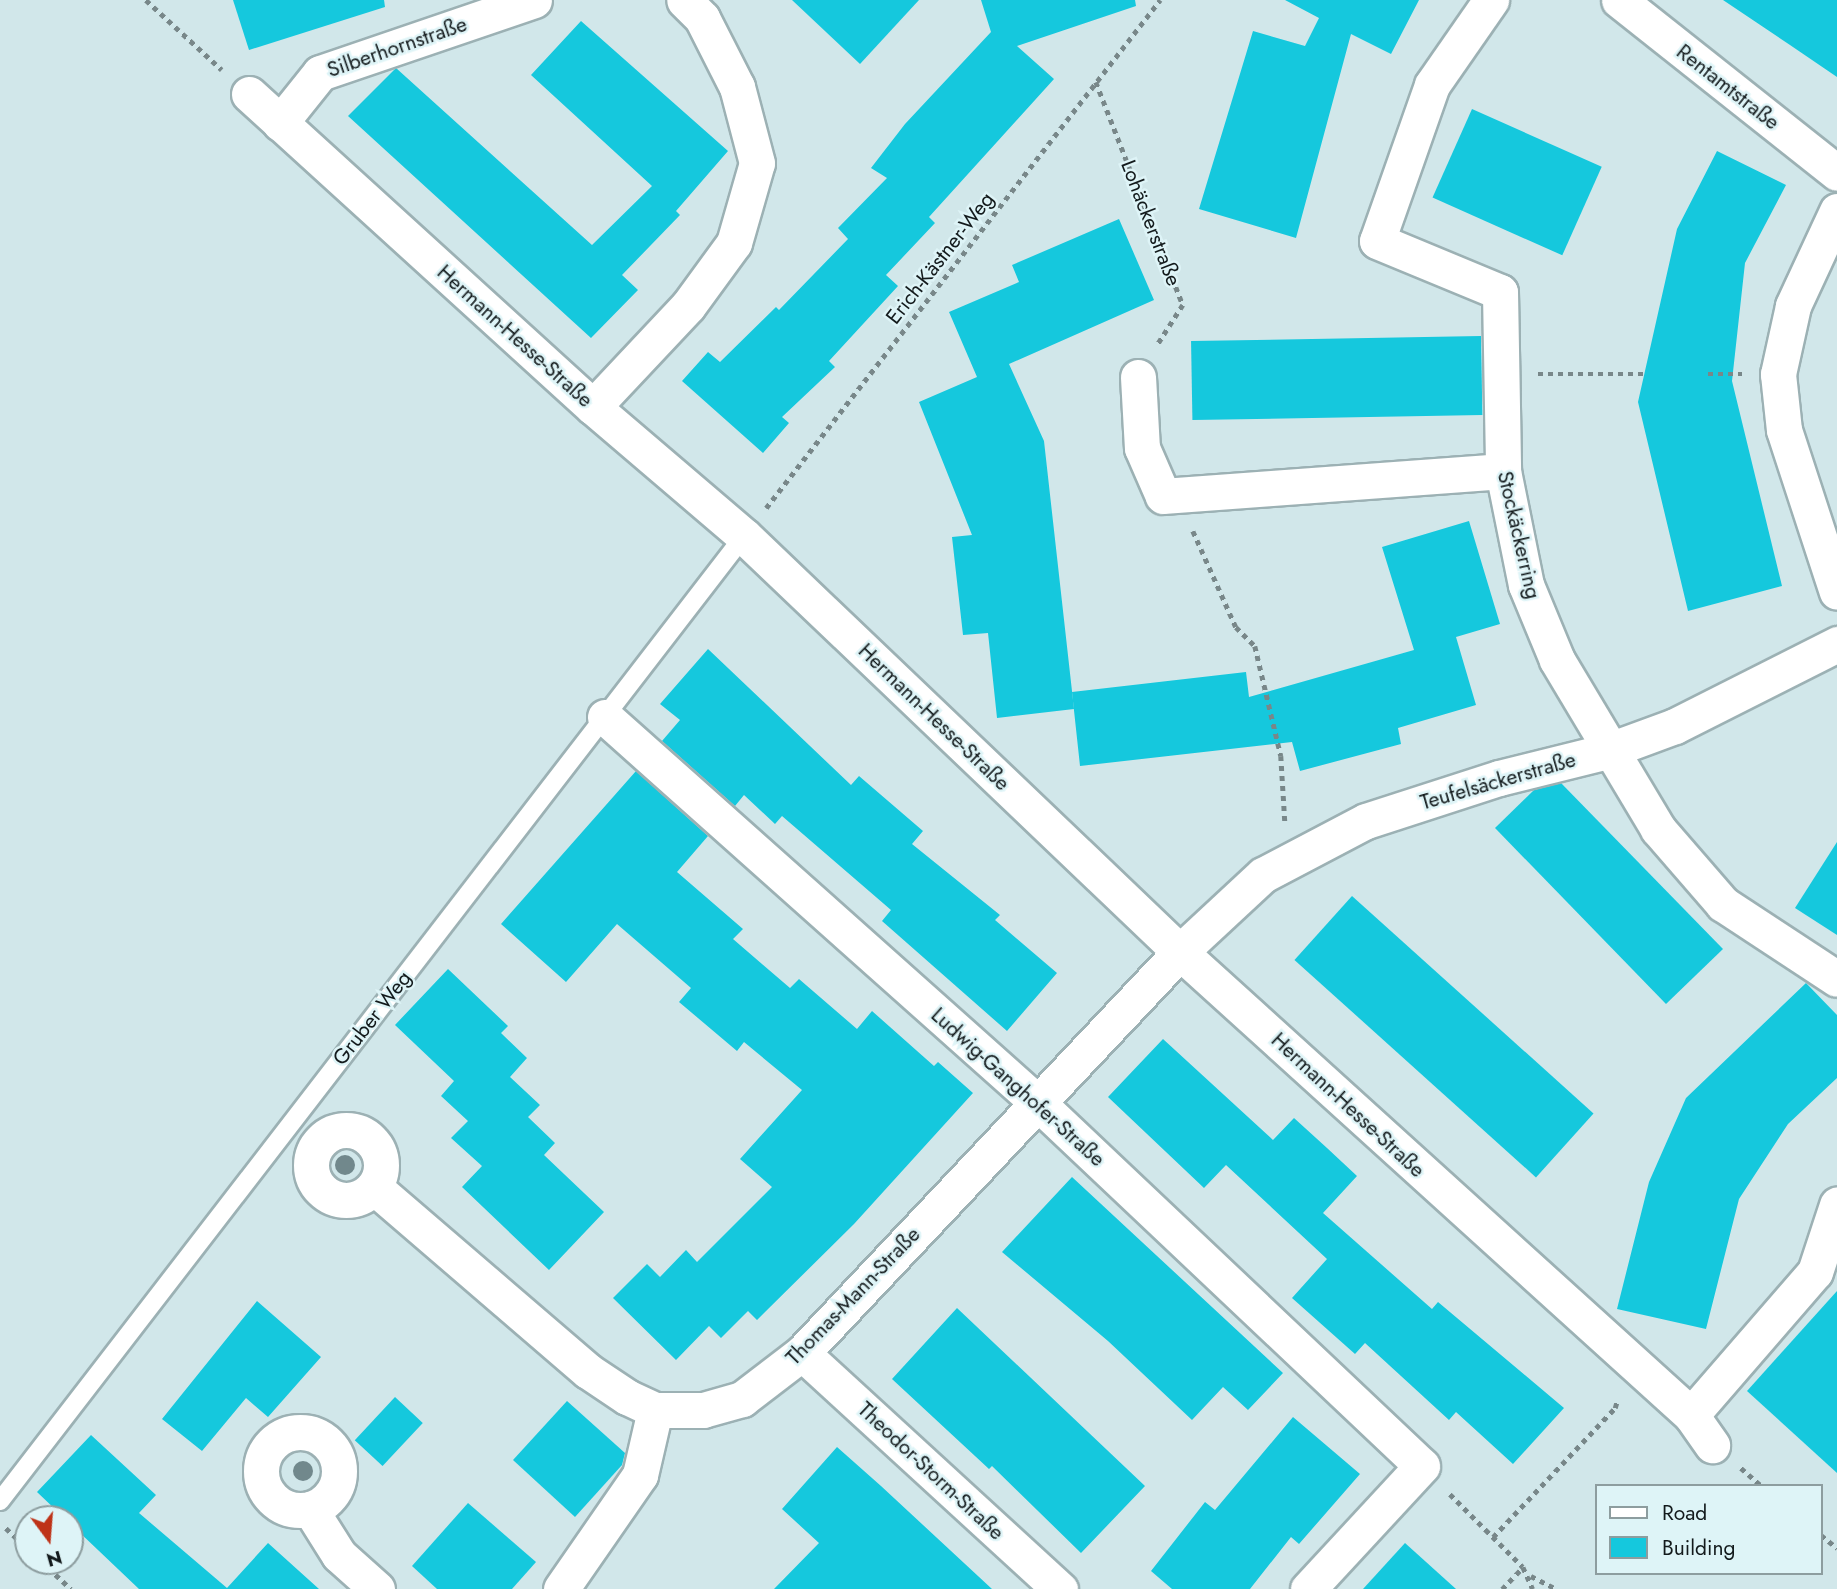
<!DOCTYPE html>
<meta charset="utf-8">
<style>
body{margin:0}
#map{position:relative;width:1837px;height:1589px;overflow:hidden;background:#d1e7ea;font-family:Jost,sans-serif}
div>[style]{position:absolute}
.building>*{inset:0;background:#15c8dd;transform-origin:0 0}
.path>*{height:4.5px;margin-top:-2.25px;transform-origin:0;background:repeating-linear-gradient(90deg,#788789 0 5px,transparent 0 10px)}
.roads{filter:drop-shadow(2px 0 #9cb1b4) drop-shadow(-2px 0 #9cb1b4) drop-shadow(0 2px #9cb1b4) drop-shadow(0 -2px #9cb1b4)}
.service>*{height:18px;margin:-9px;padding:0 9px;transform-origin:9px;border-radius:9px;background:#fff}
.minor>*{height:35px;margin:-17.5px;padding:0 17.5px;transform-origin:17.5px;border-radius:17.5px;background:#fff}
.minor>.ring{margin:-17.5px;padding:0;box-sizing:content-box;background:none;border:35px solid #fff;border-radius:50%}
.trees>*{width:20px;height:20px;margin:-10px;border-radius:50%;background:#71888c}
span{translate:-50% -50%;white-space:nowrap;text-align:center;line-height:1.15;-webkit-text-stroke:5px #def4f7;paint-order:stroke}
.street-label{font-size:21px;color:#131a1c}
.legend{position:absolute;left:1595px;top:1484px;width:228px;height:91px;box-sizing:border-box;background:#def4f7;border:2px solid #8d9d9f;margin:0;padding:9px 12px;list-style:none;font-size:21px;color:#131a1c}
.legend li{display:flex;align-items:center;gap:14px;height:35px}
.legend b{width:35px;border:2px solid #8d9d9f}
.north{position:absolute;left:14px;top:1505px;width:70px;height:70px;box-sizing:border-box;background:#def4f7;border:2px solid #8d9d9f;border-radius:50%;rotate:164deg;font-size:19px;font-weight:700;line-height:28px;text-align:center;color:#131a1c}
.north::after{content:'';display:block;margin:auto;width:24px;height:32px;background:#be3318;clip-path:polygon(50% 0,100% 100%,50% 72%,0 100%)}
</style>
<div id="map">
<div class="building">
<i style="clip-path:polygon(233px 0,384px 0,385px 7px,249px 50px)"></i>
<i style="clip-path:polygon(792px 0,919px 0,860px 64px)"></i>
<i style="clip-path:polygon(981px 0,1135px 0,1136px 6px,1017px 46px,1054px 79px,929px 217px,935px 223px,886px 275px,898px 286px,829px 361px,835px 367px,782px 417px,789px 423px,763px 453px,682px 381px,708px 352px,720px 362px,776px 307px,779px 310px,848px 239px,838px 228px,887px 178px,871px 168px,905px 124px,991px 32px)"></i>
<i style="clip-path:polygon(1285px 0,1419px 0,1391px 54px,1351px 34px,1296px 238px,1199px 209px,1253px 31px,1305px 46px,1319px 18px)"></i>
<i style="clip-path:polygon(1723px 0,1837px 0,1837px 77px,1790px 45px)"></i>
<i style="clip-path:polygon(581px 21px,728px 151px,676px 211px,680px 215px,622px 275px,638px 290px,591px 338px,348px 116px,396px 68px,592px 245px,652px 186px,531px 75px)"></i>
<i style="left:1472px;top:109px;width:142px;height:97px;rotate:24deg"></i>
<i style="clip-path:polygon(1717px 151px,1786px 185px,1745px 263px,1732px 381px,1782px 586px,1688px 611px,1638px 402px,1677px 229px)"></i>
<i style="clip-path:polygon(1119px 219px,1154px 300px,1009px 364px,1044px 441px,1074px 709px,997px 718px,988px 633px,963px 635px,952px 537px,972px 535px,919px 402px,977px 377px,949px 312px,1019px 282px,1012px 265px)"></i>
<i style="left:1481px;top:336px;width:79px;height:290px;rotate:89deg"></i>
<i style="clip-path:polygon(1469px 521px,1500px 624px,1456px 637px,1476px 705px,1398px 728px,1401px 744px,1300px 771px,1292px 742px,1080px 766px,1072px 692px,1246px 672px,1249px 697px,1414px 650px,1382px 547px)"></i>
<i style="clip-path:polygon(708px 649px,851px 785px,859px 776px,923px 831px,912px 844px,1000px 915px,995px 920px,1057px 973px,1007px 1031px,882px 921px,891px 910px,782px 816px,775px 824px,744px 795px,735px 806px,662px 741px,680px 720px,660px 704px)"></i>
<i style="clip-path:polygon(636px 771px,708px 836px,677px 872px,743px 929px,733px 939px,790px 988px,799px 979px,857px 1029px,872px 1011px,934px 1066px,938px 1062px,973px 1093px,854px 1224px,757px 1320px,748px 1311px,721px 1338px,709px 1326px,676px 1360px,613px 1298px,647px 1264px,660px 1277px,686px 1250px,697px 1262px,772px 1187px,740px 1159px,802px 1090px,744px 1042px,737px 1051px,679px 1002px,691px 988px,617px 924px,566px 982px,501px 924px)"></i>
<i style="clip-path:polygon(1561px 783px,1723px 949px,1666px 1004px,1495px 828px,1534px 790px)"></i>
<i style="clip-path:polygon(1837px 842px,1837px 935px,1795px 908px)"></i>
<i style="left:1352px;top:896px;width:325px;height:86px;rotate:42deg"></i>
<i style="clip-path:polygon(448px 969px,508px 1026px,501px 1033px,527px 1058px,510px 1077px,540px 1105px,528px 1117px,555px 1143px,544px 1155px,604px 1212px,549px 1270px,462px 1187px,482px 1166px,451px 1138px,468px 1121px,441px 1096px,454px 1081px,395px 1025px)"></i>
<i style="clip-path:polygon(1806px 983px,1837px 1015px,1837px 1078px,1788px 1124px,1739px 1199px,1706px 1329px,1617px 1309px,1649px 1182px,1686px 1098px)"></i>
<i style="clip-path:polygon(1163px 1039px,1273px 1140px,1294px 1118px,1327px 1148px,1357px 1176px,1323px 1213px,1432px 1309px,1438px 1302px,1564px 1408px,1513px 1464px,1456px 1412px,1449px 1420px,1365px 1343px,1355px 1354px,1292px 1298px,1327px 1259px,1226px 1165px,1204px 1188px,1108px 1097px)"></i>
<i style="clip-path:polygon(1072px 1177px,1283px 1373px,1248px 1410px,1223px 1387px,1192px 1420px,1108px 1341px,1002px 1252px)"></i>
<i style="clip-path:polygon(1837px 1291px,1837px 1473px,1747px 1391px)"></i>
<i style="clip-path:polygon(257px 1301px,321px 1357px,268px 1417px,246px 1398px,202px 1451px,162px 1419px)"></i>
<i style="clip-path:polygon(957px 1308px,1145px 1486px,1081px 1553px,992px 1466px,989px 1469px,892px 1379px)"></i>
<i style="left:395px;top:1397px;width:38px;height:59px;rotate:43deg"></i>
<i style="clip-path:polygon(567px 1401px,625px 1453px,622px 1465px,575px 1517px,513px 1460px)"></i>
<i style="clip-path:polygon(1293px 1417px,1360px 1474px,1299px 1544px,1291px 1537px,1250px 1589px,1172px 1589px,1151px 1571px,1205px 1502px,1215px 1510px)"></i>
<i style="clip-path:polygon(91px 1435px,156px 1495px,139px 1513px,227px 1588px,268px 1543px,319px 1589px,139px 1589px,37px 1492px)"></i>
<i style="clip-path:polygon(837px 1447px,881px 1486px,992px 1589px,774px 1589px,819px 1543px,782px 1509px)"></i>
<i style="clip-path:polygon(468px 1503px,536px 1562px,512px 1589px,437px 1589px,412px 1566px)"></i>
<i style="clip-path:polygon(1405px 1543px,1456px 1589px,1363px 1589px)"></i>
</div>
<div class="path">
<i style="left:146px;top:0;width:103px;rotate:42.6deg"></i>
<i style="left:1096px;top:82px;width:239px;rotate:68.7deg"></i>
<i style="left:1183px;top:305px;width:46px;rotate:122.7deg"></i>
<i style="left:1538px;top:374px;width:108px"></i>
<i style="left:1708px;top:374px;width:34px"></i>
<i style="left:766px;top:508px;width:643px;rotate:-52.2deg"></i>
<i style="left:1193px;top:531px;width:105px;rotate:65.9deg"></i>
<i style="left:1236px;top:627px;width:27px;rotate:45deg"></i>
<i style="left:1255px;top:646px;width:113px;rotate:76.7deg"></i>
<i style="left:1281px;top:756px;width:65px;rotate:86.5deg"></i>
<i style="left:1741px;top:1468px;width:28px;rotate:41deg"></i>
<i style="left:1450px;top:1494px;width:103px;rotate:45deg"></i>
<i style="left:1523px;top:1567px;width:24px;rotate:66deg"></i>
<i style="left:6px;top:1528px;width:30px;rotate:44deg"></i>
<i style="left:1821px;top:1535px;width:21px;rotate:39deg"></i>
<i style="left:1493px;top:1537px;width:178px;rotate:-46.6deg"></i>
<i style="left:1615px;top:1408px;width:7px;rotate:-74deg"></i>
<i style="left:41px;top:1561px;width:41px;rotate:43deg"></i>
<i style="left:1531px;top:1576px;width:28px;rotate:27deg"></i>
<i style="left:1502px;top:1589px;width:30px;rotate:-46deg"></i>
</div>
<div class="roads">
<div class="service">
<i style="left:0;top:1501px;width:1219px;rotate:-52.37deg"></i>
</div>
<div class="minor">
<i style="left:1491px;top:0;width:103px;rotate:124.8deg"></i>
<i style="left:1432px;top:85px;width:165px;rotate:109.4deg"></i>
<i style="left:1377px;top:241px;width:133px;rotate:22.5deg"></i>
<i style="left:1500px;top:292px;width:179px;rotate:89deg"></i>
<i style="left:1503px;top:471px;width:116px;rotate:78.6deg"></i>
<i style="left:1526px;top:585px;width:81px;rotate:67.5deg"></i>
<i style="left:1557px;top:660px;width:197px;rotate:59.1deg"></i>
<i style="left:1658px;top:829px;width:99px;rotate:49.1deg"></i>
<i style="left:1723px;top:904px;width:136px;rotate:33.3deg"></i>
<i style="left:1619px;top:0;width:278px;rotate:38.4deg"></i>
<i style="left:249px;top:94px;width:465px;rotate:42.3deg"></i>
<i style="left:593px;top:407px;width:199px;rotate:40.5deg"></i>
<i style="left:744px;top:536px;width:603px;rotate:43.66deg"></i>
<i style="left:1180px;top:952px;width:690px;rotate:42.18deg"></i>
<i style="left:1691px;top:1415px;width:37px;rotate:55deg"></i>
<i style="left:280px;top:123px;width:64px;rotate:-51.3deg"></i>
<i style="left:320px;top:73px;width:226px;rotate:-18.8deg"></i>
<i style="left:1837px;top:211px;width:105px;rotate:114.9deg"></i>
<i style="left:1793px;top:306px;width:70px;rotate:102.4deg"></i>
<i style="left:1778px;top:374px;width:56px;rotate:83.9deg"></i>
<i style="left:1784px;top:430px;width:170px;rotate:71.9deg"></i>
<i style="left:1138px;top:377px;width:71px;rotate:86.8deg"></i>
<i style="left:1142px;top:448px;width:52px;rotate:66.4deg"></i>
<i style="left:1163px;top:496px;width:341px;rotate:-4.2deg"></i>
<i style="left:593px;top:407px;width:139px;rotate:-46.8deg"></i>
<i style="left:688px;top:306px;width:78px;rotate:-53.9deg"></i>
<i style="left:734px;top:243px;width:83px;rotate:-74deg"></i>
<i style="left:757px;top:163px;width:79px;rotate:-104.7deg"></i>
<i style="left:737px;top:87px;width:77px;rotate:-116.9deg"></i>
<i style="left:702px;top:18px;width:25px;rotate:-135deg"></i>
<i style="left:605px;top:717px;width:580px;rotate:41.72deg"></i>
<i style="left:1038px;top:1103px;width:528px;rotate:43.39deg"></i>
<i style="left:1422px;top:1466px;width:168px;rotate:132.8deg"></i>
<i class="ring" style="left:311px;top:1130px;width:35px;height:35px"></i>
<i style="left:374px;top:1187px;width:282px;rotate:40.7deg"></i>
<i style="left:588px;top:1371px;width:47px;rotate:33.7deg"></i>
<i style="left:627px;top:1397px;width:31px;rotate:25deg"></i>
<i style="left:655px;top:1410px;width:48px"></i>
<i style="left:703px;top:1410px;width:41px;rotate:-15.8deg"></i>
<i style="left:742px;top:1399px;width:76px;rotate:-37.5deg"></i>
<i style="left:802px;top:1353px;width:551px;rotate:-46.69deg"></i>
<i style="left:1180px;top:952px;width:113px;rotate:-42.9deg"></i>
<i style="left:1263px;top:875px;width:116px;rotate:-27.7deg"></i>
<i style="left:1366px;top:821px;width:140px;rotate:-17.9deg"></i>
<i style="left:1499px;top:778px;width:111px;rotate:-14deg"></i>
<i style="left:1607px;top:751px;width:72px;rotate:-20.2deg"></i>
<i style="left:1675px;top:726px;width:182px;rotate:-26.8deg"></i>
<i style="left:802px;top:1353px;width:350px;rotate:42.5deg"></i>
<i style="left:1691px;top:1415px;width:189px;rotate:-49.1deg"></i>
<i style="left:1815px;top:1272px;width:71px;rotate:-71.8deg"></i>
<i class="ring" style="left:261px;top:1432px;width:43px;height:43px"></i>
<i style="left:310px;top:1509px;width:54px;rotate:57.8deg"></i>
<i style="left:339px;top:1555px;width:51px;rotate:41.8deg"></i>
<i style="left:561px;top:1589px;width:139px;rotate:-55.3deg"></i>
<i style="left:640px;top:1475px;width:67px;rotate:-77deg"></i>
</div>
</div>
<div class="trees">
<i style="left:345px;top:1165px"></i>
<i style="left:303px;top:1471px"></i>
</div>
<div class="street-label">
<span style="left:397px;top:47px;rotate:-19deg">Silberhornstraße</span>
<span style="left:1728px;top:87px;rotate:38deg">Rentamtstraße</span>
<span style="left:1151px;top:223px;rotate:69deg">Lohäckerstraße</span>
<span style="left:940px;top:258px;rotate:-52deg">Erich-Kästner-Weg</span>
<span style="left:515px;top:336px;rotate:42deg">Hermann-Hesse-Straße</span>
<span style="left:1519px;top:535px;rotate:77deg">Stockäckerring</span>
<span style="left:934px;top:717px;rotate:44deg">Hermann-Hesse-Straße</span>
<span style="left:1498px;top:781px;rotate:-16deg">Teufelsäckerstraße</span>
<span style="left:372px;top:1018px;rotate:-52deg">Gruber Weg</span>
<span style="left:1018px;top:1087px;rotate:42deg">Ludwig-Ganghofer-Straße</span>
<span style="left:1348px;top:1105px;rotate:43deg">Hermann-Hesse-Straße</span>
<span style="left:853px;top:1296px;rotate:-46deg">Thomas-Mann-Straße</span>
<span style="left:931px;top:1471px;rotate:43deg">Theodor-Storm-Straße</span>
</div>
<ul class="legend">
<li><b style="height:9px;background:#fff"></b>Road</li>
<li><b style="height:19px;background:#15c8dd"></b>Building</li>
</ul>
<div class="north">N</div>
</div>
